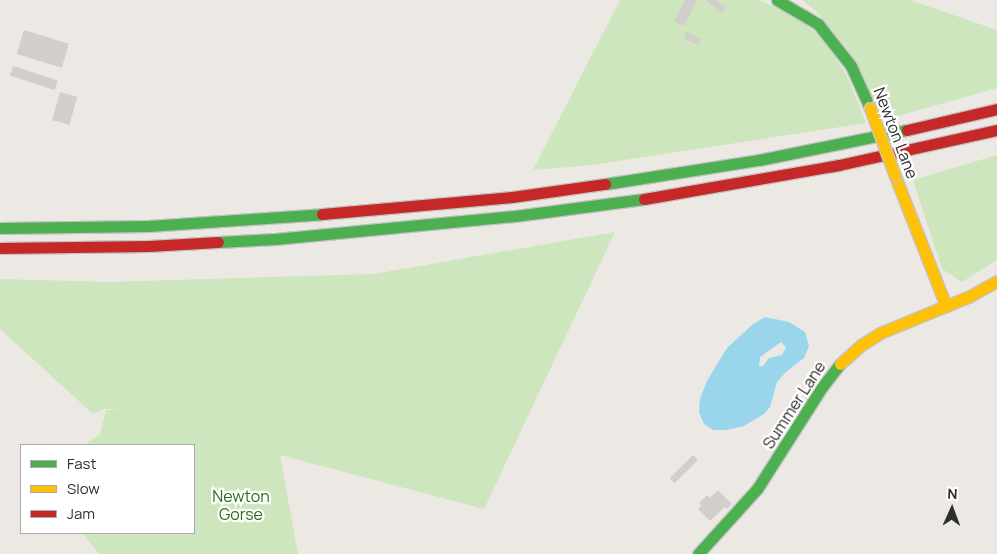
<!DOCTYPE html>
<style>
body{margin:0}
#map{position:relative;width:997px;height:554px;overflow:hidden;background:#ece8e4;font-family:Manrope,sans-serif}
div>[style]{position:absolute}
.green>*{inset:0;background:#cee6be}
.water>*{inset:0;background:#99d6ec}
.building>*{inset:0;background:#d1cecb;transform-origin:0 0}
.roads{filter:drop-shadow(1px 0 #c5c4c5) drop-shadow(-1px 0 #c5c4c5) drop-shadow(0 1px #c5c4c5) drop-shadow(0 -1px #c5c4c5)}
.fast>*{height:11px;margin:-5.5px;padding:0 5.5px;transform-origin:5.5px;border-radius:5.5px;background:#4caf50}
.slow>*{height:11px;margin:-5.5px;padding:0 5.5px;transform-origin:5.5px;border-radius:5.5px;background:#ffc107}
.jam>*{height:11px;margin:-5.5px;padding:0 5.5px;transform-origin:5.5px;border-radius:5.5px;background:#c62828}
.bridges{filter:drop-shadow(1px 0 #c5c4c5) drop-shadow(-1px 0 #c5c4c5) drop-shadow(0 1px #c5c4c5) drop-shadow(0 -1px #c5c4c5)}
.slow-bridge>*{height:11px;margin:-5.5px;padding:0 5.5px;transform-origin:5.5px;border-radius:5.5px;background:#ffc107}
span{translate:-50% -50%;white-space:nowrap;text-align:center;line-height:1.15;-webkit-text-stroke:4.5px #fff;paint-order:stroke}
.street-label{font-size:16px;color:#2e2e2e}
.park-label{font-size:16px;color:#2c6e1b}
.legend{position:absolute;left:20px;top:444px;width:175px;height:90px;box-sizing:border-box;background:#fff;border:1px solid #ababab;margin:0;padding:6px 9px;list-style:none;font-size:15px;color:#2e2e2e}
.legend li{display:flex;align-items:center;gap:10px;height:25px}
.legend b{width:25px;border:1px solid #ababab}
.north{position:absolute;left:927px;top:484px;width:50px;height:50px;-webkit-text-stroke:4px #fff;paint-order:stroke;rotate:2deg;font-size:14px;font-weight:700;line-height:20px;text-align:center;color:#2e2e2e}
.north::after{content:'';display:block;margin:auto;width:18px;height:22px;background:#2e2e2e;clip-path:polygon(50% 0,100% 100%,50% 72%,0 100%)}
</style>
<div id="map">
<div class="green">
<i style="clip-path:polygon(620px 0,759px 0,794px 16px,823px 38px,847px 76px,866px 123px,592px 165px,533px 170px)"></i>
<i style="clip-path:polygon(802px 0,910px 0,997px 30px,997px 88px,884px 120px,845px 46px,816px 11px)"></i>
<i style="clip-path:polygon(997px 155px,997px 260px,962px 282px,942px 269px,913px 180px)"></i>
<i style="clip-path:polygon(615px 232px,484px 509px,280px 455px,298px 554px,99px 554px,82px 533px,194px 533px,194px 445px,84px 445px,100px 434px,106px 410px,123px 409px,104px 409px,93px 414px,0 329px,0 279px,109px 282px,374px 274px)"></i>
</div>
<div class="water">
<i style="clip-path:polygon(evenodd,765px 317px,789px 322px,805px 332px,809px 346px,804px 358px,786px 372px,777px 382px,770px 407px,764px 414px,744px 426px,726px 430px,713px 430px,704px 424px,699px 412px,700px 399px,707px 381px,727px 348px,752px 325px,765px 317px,781px 342px,786px 347px,782px 355px,769px 358px,763px 366px,759px 366px,760px 357px,781px 342px)"></i>
</div>
<div class="building">
<i style="clip-path:polygon(685px 0,697px 0,684px 26px,674px 22px)"></i>
<i style="clip-path:polygon(705px 0,716px 0,726px 8px,722px 13px)"></i>
<i style="left:24px;top:30px;width:47px;height:25px;rotate:17deg"></i>
<i style="left:687px;top:32px;width:16px;height:7px;rotate:27deg"></i>
<i style="left:13px;top:66px;width:47px;height:10px;rotate:18deg"></i>
<i style="left:60px;top:92px;width:18px;height:29px;rotate:16deg"></i>
<i style="left:693px;top:455px;width:7px;height:33px;rotate:45deg"></i>
<i style="clip-path:polygon(718px 490px,732px 504px,727px 509px,725px 507px,710px 521px,698px 509px,701px 506px,699px 503px,707px 495px,710px 498px)"></i>
</div>
<div class="roads">
<div class="fast">
<i style="left:777px;top:0;width:48px;rotate:30.3deg"></i>
<i style="left:818px;top:24px;width:53px;rotate:51.8deg"></i>
<i style="left:851px;top:66px;width:46px;rotate:65.7deg"></i>
<i style="left:605px;top:184px;width:156px;rotate:-8.9deg"></i>
<i style="left:759px;top:160px;width:151px;rotate:-11.5deg"></i>
<i style="left:0;top:228px;width:148px;rotate:-0.8deg"></i>
<i style="left:148px;top:226px;width:174px;rotate:-3.9deg"></i>
<i style="left:218px;top:242px;width:57px;rotate:-3deg"></i>
<i style="left:275px;top:239px;width:241px;rotate:-5.5deg"></i>
<i style="left:515px;top:216px;width:130px;rotate:-7.5deg"></i>
<i style="left:698px;top:554px;width:88px;rotate:-47.8deg"></i>
<i style="left:757px;top:489px;width:121px;rotate:-57.5deg"></i>
<i style="left:822px;top:387px;width:29px;rotate:-52deg"></i>
</div>
<div class="slow">
<i style="left:895px;top:176px;width:140px;rotate:68.6deg"></i>
<i style="left:840px;top:364px;width:28px;rotate:-42deg"></i>
<i style="left:861px;top:345px;width:22px;rotate:-32deg"></i>
<i style="left:880px;top:333px;width:97px;rotate:-22.3deg"></i>
<i style="left:970px;top:296px;width:31px;rotate:-29deg"></i>
</div>
<div class="jam">
<i style="left:907px;top:130px;width:92px;rotate:-13.1deg"></i>
<i style="left:644px;top:199px;width:198px;rotate:-9.9deg"></i>
<i style="left:839px;top:165px;width:162px;rotate:-12.5deg"></i>
<i style="left:322px;top:214px;width:191px;rotate:-5.1deg"></i>
<i style="left:512px;top:197px;width:94px;rotate:-8deg"></i>
<i style="left:0;top:248px;width:149px;rotate:-0.8deg"></i>
<i style="left:149px;top:246px;width:69px;rotate:-3.3deg"></i>
</div>
</div>
<div class="bridges">
<div class="slow-bridge">
<i style="left:870px;top:108px;width:72px;rotate:69.8deg"></i>
</div>
</div>
<div class="street-label">
<span style="left:896px;top:133px;rotate:69deg">Newton Lane</span>
<span style="left:794px;top:405px;rotate:-57deg">Summer Lane</span>
</div>
<div class="park-label">
<span style="left:241px;top:505px">Newton<br>Gorse</span>
</div>
<ul class="legend">
<li><b style="height:6px;background:#4caf50"></b>Fast</li>
<li><b style="height:6px;background:#ffc107"></b>Slow</li>
<li><b style="height:6px;background:#c62828"></b>Jam</li>
</ul>
<div class="north">N</div>
</div>
